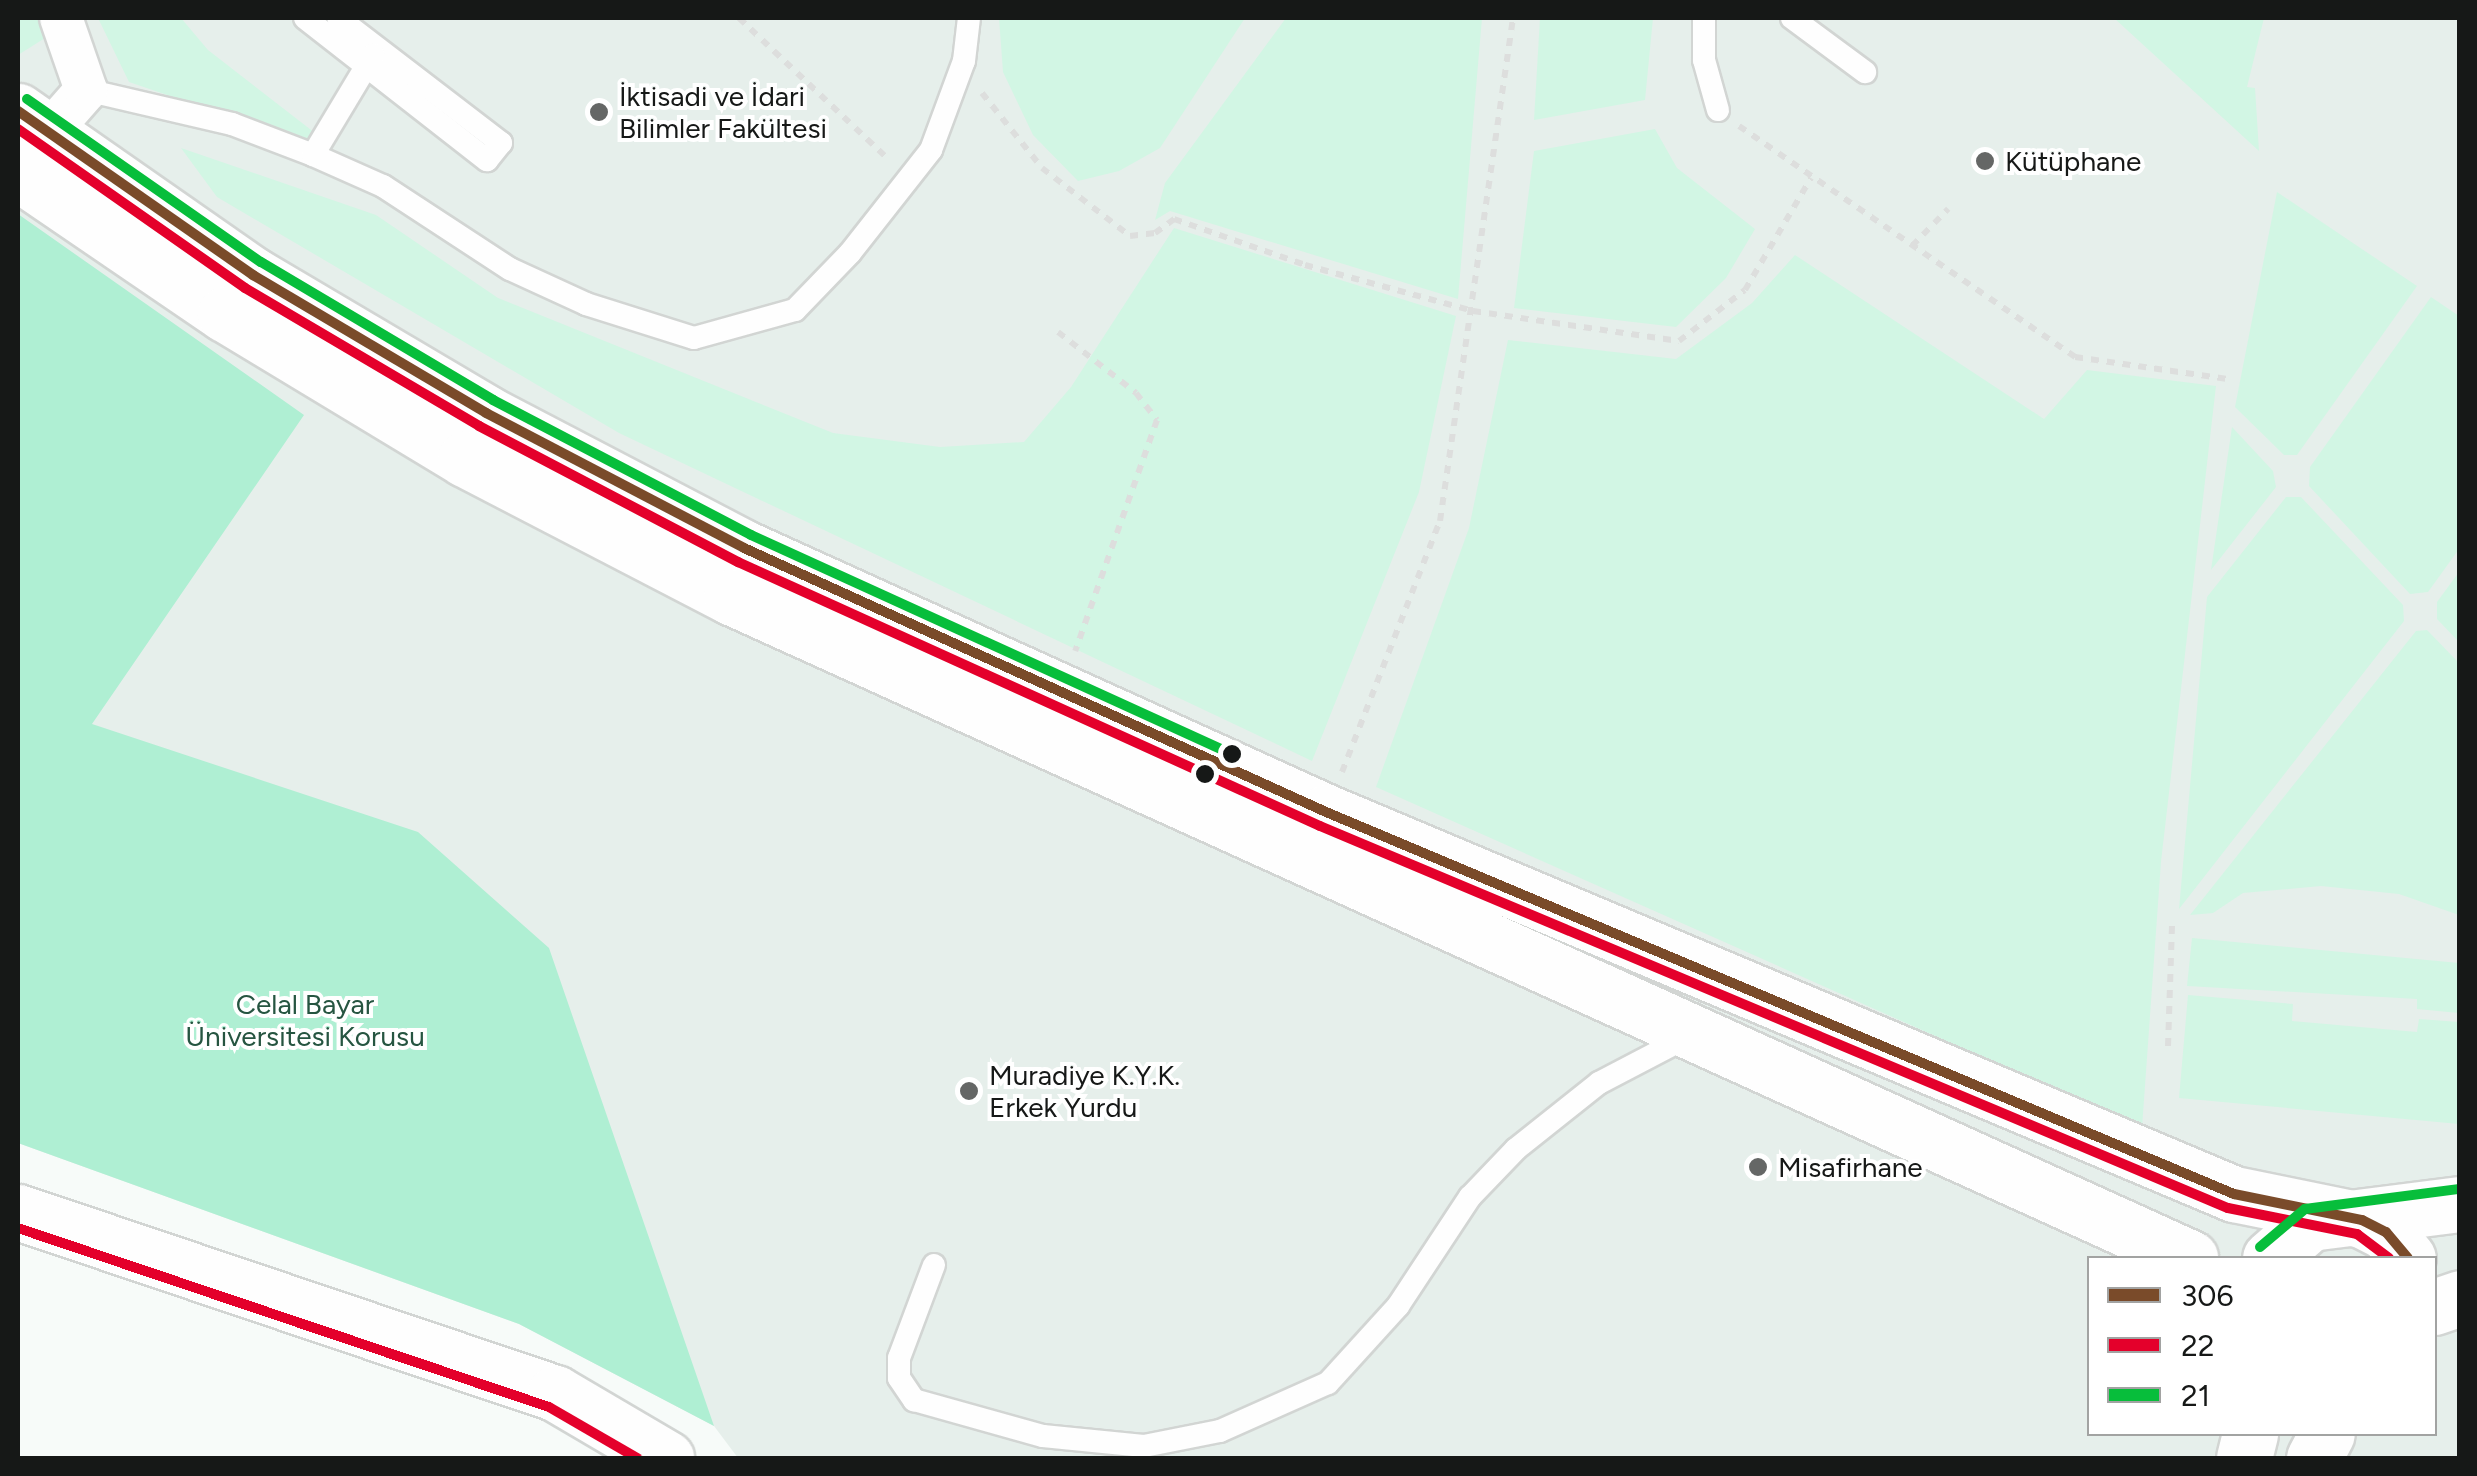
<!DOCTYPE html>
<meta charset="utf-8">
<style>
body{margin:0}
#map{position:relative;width:2477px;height:1476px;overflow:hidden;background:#f7fbf9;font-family:Figtree,sans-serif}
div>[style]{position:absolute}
.built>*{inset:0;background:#e6efeb}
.green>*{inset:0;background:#d2f6e4}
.forest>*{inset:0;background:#afefd3}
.path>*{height:6px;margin-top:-3px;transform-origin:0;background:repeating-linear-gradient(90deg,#dddedd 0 8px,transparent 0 16px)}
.roads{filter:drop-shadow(2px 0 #d2d5d3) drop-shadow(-2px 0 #d2d5d3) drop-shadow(0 2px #d2d5d3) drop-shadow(0 -2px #d2d5d3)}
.lane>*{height:22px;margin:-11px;padding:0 11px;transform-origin:11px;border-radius:11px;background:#fefefe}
.street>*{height:42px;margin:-21px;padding:0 21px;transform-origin:21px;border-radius:21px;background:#fefefe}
.secondary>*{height:55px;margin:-27.5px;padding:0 27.5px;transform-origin:27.5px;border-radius:27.5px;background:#fefefe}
.bus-1>*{height:10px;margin:-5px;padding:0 5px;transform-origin:5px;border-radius:5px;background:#7a4b2a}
.bus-2>*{height:10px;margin:-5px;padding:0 5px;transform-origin:5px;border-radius:5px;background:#e4002b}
.bus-3>*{height:10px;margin:-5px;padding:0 5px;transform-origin:5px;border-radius:5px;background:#07be3b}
.dots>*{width:28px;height:28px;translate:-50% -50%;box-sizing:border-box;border:5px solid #fff;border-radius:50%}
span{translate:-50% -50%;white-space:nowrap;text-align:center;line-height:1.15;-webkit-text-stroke:8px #fff;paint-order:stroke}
.poi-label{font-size:28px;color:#161817}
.left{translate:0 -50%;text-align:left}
.park-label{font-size:28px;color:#265541}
.frame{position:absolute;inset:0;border:20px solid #161817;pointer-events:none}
.legend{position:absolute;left:2087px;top:1256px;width:350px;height:180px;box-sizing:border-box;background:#fff;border:2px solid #a2a3a2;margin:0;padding:12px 18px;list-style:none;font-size:30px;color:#161817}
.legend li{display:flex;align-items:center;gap:20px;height:50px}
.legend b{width:50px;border:2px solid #a2a3a2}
</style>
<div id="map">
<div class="built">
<i style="clip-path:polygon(evenodd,18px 18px,2459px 18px,2459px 1458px,738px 1458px,714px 1426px,519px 1324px,18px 1143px,18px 18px,2090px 1258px,2434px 1258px,2434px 1434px,2090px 1434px,2090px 1258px)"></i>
</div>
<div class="green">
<i style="clip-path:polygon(18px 18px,49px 18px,53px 33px,18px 55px)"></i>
<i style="clip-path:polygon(98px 18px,181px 18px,208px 50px,315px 133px,308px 143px,129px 82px)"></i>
<i style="clip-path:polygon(999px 18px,1245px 18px,1160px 148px,1119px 171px,1078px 181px,1033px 135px,1003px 72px)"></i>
<i style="clip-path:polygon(1286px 18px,1482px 18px,1458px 299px,1170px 211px,1155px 220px,1165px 183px)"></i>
<i style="clip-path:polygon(1540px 18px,1653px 18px,1645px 100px,1534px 120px)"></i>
<i style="clip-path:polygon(2114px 18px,2264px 18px,2247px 87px,2255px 88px,2259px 151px)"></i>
<i style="clip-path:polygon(1655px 129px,1677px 168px,1755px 229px,1726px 278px,1676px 327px,1514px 308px,1534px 151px)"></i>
<i style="clip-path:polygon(181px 148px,376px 215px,498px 298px,833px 433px,940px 447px,1024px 442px,1071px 387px,1174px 228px,1456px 316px,1419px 492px,1312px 761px,619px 433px,217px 197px)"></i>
<i style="clip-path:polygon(2277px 192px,2417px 286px,2297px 455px,2284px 455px,2235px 407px)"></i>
<i style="clip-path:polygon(1795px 255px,2044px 419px,2087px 370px,2216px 386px,2161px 862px,2142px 1128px,1376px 787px,1469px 528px,1508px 340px,1676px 359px,1752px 303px)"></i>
<i style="clip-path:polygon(2431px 297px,2459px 316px,2459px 549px,2428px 592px,2410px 594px,2309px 486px,2310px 467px)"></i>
<i style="clip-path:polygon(2232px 427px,2273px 471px,2276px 487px,2211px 570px)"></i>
<i style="clip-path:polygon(2286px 497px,2301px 497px,2403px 605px,2404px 621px,2179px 909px,2207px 597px)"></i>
<i style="clip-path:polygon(2459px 572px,2459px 642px,2437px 619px,2437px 602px)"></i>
<i style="clip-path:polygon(2427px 630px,2459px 663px,2459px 915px,2399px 894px,2321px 886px,2243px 893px,2213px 913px,2190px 915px,2416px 631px)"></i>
<i style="clip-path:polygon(2192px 938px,2459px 963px,2459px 1013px,2417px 1009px,2417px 999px,2187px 986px)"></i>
<i style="clip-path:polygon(2188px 995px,2293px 1004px,2292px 1021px,2417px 1032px,2419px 1019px,2459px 1022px,2459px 1124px,2179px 1098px)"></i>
</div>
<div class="forest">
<i style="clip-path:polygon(18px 214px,304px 415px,92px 724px,418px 832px,549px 948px,714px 1426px,519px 1324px,18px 1143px)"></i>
</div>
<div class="path">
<i style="left:739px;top:18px;width:204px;rotate:43.4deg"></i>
<i style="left:982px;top:93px;width:96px;rotate:51.3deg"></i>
<i style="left:1042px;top:168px;width:111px;rotate:37.7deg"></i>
<i style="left:1130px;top:236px;width:25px;rotate:-7deg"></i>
<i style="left:1155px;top:233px;width:24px;rotate:-36deg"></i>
<i style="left:1174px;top:219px;width:139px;rotate:19.3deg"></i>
<i style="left:1305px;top:265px;width:174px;rotate:15.3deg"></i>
<i style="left:1473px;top:311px;width:208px;rotate:8.3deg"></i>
<i style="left:1679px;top:341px;width:83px;rotate:-37.7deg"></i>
<i style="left:1745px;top:290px;width:130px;rotate:-59.5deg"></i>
<i style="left:1739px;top:126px;width:408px;rotate:34.5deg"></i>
<i style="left:2075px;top:357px;width:154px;rotate:8.2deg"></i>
<i style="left:1912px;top:246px;width:52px;rotate:-45.8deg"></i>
<i style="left:1058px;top:332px;width:99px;rotate:38deg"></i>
<i style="left:1136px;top:393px;width:34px;rotate:52deg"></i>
<i style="left:1157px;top:420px;width:245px;rotate:109.5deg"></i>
<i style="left:1342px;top:772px;width:269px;rotate:-68.7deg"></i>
<i style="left:1440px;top:521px;width:508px;rotate:-81.74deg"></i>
<i style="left:2168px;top:1046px;width:121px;rotate:-88.1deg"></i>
</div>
<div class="roads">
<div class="lane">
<i style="left:305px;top:18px;width:231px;rotate:38deg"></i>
<i style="left:487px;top:160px;width:22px;rotate:-51deg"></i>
<i style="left:501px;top:143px;width:205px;rotate:-142.5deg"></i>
<i style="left:1704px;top:18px;width:42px;rotate:90deg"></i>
<i style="left:1704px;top:60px;width:52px;rotate:74.4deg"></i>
<i style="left:1792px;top:18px;width:91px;rotate:36.5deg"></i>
<i style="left:86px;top:90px;width:150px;rotate:13.1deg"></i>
<i style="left:232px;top:124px;width:87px;rotate:20.9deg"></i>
<i style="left:313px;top:155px;width:77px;rotate:23.9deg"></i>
<i style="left:383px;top:186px;width:152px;rotate:33.2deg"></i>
<i style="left:510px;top:269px;width:84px;rotate:24.7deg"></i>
<i style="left:586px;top:304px;width:113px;rotate:17.5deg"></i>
<i style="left:694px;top:338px;width:105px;rotate:-15.5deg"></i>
<i style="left:795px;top:310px;width:79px;rotate:-46deg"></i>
<i style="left:850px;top:253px;width:131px;rotate:-51.8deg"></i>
<i style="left:931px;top:150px;width:95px;rotate:-69.7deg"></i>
<i style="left:964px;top:61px;width:43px;rotate:-83.4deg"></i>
<i style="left:313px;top:155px;width:117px;rotate:-59deg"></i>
<i style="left:934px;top:1265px;width:99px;rotate:110.6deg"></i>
<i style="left:899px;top:1358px;width:20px;rotate:90deg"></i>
<i style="left:899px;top:1378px;width:27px;rotate:56deg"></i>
<i style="left:914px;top:1400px;width:134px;rotate:15.6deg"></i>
<i style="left:1043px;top:1436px;width:101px;rotate:5.7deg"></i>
<i style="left:1144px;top:1446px;width:77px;rotate:-11.2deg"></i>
<i style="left:1220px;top:1431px;width:118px;rotate:-24deg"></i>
<i style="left:1328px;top:1383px;width:104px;rotate:-47.7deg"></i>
<i style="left:1398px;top:1306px;width:131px;rotate:-56.6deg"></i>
<i style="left:1470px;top:1197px;width:66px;rotate:-46.2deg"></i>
<i style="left:1516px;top:1149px;width:106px;rotate:-38.5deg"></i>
<i style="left:1599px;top:1083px;width:102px;rotate:-27.6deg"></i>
</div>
<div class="street">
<i style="left:30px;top:154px;width:85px;rotate:-48.8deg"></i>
<i style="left:86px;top:90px;width:76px;rotate:-109.1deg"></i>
</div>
<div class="secondary">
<i style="left:18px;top:111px;width:287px;rotate:34.9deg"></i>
<i style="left:253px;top:275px;width:271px;rotate:30.6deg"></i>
<i style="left:486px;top:413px;width:291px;rotate:27.6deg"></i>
<i style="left:744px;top:548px;width:639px;rotate:24.4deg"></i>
<i style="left:1326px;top:812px;width:985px;rotate:22.82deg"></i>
<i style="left:2234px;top:1194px;width:131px;rotate:11.5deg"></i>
<i style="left:2362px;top:1220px;width:27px;rotate:27deg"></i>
<i style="left:2386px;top:1232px;width:34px;rotate:50deg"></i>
<i style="left:18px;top:173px;width:250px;rotate:34.3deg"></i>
<i style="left:225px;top:314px;width:280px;rotate:31.1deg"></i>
<i style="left:465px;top:459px;width:300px;rotate:27.4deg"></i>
<i style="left:731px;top:597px;width:1602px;rotate:24.37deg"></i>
<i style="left:18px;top:1212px;width:567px;rotate:18.63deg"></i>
<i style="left:555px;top:1393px;width:129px;rotate:30.4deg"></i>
<i style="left:2270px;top:1258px;width:53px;rotate:-41.2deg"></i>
<i style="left:2310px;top:1223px;width:151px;rotate:-7.2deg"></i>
<i style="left:2434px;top:1307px;width:28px;rotate:-19deg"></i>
<i style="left:2244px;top:1458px;width:25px;rotate:-76deg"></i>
<i style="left:2314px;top:1458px;width:27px;rotate:-62deg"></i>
</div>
</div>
<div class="bus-1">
<i style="left:18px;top:111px;width:287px;rotate:34.9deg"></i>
<i style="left:253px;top:275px;width:271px;rotate:30.6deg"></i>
<i style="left:486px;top:413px;width:291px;rotate:27.6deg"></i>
<i style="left:744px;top:548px;width:639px;rotate:24.4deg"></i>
<i style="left:1326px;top:812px;width:985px;rotate:22.82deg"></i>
<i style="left:2234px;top:1194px;width:131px;rotate:11.5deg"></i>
<i style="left:2362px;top:1220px;width:27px;rotate:27deg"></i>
<i style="left:2386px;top:1232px;width:34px;rotate:50deg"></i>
</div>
<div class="bus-2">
<i style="left:18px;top:129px;width:277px;rotate:35deg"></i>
<i style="left:245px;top:288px;width:272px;rotate:30.5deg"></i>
<i style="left:479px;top:426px;width:293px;rotate:27.7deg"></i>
<i style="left:738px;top:562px;width:639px;rotate:24.4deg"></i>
<i style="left:1320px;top:826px;width:985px;rotate:22.82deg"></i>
<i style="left:2228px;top:1208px;width:132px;rotate:11.4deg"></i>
<i style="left:2357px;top:1234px;width:40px;rotate:37deg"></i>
<i style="left:18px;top:1228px;width:560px;rotate:18.63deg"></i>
<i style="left:549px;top:1407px;width:102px;rotate:30.1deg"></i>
</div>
<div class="bus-3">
<i style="left:27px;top:99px;width:285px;rotate:34.9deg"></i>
<i style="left:261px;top:262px;width:270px;rotate:30.7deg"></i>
<i style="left:493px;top:400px;width:291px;rotate:27.6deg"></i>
<i style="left:751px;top:535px;width:531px;rotate:24.49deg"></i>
<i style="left:2260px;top:1247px;width:59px;rotate:-40.2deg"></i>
<i style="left:2305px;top:1209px;width:154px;rotate:-7.4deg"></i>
</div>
<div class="dots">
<i style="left:599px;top:112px;background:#656766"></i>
<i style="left:1985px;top:161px;background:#656766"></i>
<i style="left:1232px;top:754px;background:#161817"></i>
<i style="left:1205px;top:774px;background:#161817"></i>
<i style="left:969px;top:1091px;background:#656766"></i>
<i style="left:1758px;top:1167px;background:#656766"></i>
</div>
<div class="poi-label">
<span class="left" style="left:619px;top:112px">İktisadi ve İdari<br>Bilimler Fakültesi</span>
<span class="left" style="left:2005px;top:161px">Kütüphane</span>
<span class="left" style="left:989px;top:1091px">Muradiye K.Y.K.<br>Erkek Yurdu</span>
<span class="left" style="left:1778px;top:1167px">Misafirhane</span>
</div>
<div class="park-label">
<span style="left:305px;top:1020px">Celal Bayar<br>Üniversitesi Korusu</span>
</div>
<div class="frame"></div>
<ul class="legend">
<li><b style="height:12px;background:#7a4b2a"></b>306</li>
<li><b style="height:12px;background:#e4002b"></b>22</li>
<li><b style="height:12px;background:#07be3b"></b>21</li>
</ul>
</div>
